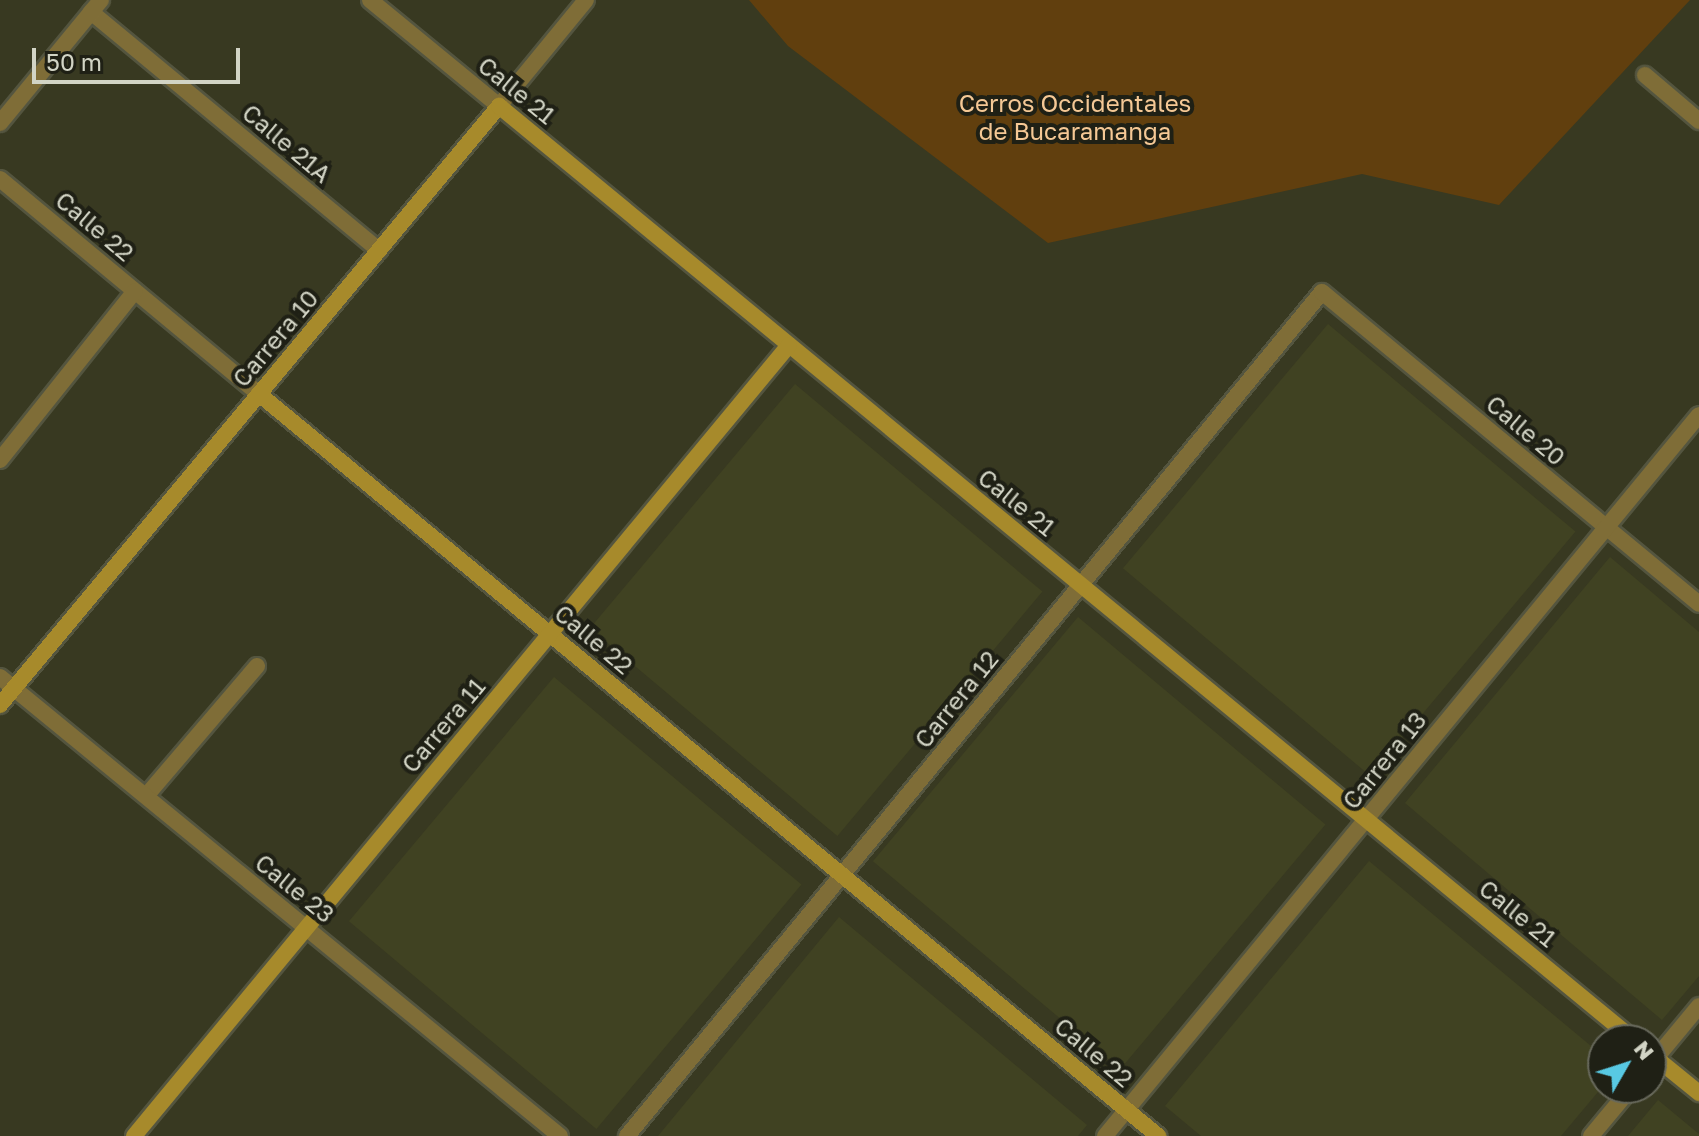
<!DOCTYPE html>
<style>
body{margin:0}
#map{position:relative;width:1699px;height:1136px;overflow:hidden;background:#383921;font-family:"Golos Text",sans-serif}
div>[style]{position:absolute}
.built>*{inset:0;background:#404222;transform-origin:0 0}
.green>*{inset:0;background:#613f0e}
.roads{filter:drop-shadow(2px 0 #54553f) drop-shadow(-2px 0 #54553f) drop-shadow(0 2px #54553f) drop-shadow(0 -2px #54553f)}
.lane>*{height:16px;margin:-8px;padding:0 8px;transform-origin:8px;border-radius:8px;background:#7f6d37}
.street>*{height:16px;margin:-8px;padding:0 8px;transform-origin:8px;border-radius:8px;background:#7f6d37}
.secondary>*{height:16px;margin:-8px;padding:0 8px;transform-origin:8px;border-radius:8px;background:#a78a2b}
span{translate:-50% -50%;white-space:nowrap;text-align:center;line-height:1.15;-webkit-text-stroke:8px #1f2015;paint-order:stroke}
.street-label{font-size:24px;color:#d2d4c5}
.park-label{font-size:24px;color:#f5c895}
.north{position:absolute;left:1587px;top:1024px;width:80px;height:80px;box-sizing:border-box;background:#1f2015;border:2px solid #67685b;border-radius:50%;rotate:51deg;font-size:22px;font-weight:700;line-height:32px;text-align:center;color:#d2d4c5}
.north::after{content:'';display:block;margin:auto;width:28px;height:36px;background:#58c9e3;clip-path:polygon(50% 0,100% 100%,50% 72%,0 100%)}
.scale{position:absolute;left:32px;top:48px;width:208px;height:36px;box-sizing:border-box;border:4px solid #d2d4c5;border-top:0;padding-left:10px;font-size:24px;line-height:28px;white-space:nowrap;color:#d2d4c5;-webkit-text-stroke:6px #1f2015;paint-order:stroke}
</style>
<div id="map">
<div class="built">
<i style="left:1328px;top:324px;width:323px;height:319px;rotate:40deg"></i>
<i style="left:795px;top:384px;width:323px;height:319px;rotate:40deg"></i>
<i style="clip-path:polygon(1610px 557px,1699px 632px,1699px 976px,1662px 1020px,1405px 803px)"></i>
<i style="left:1078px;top:617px;width:323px;height:319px;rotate:40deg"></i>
<i style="left:554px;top:677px;width:323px;height:319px;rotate:40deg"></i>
<i style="clip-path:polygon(1369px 861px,1603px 1056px,1603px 1086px,1561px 1136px,1201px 1136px,1165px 1106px)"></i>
<i style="clip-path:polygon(839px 917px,1087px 1125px,1078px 1136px,658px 1136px)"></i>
<i style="clip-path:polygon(1658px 1100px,1699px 1134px,1699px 1136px,1628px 1136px)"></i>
</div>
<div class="green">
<i style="clip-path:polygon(749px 0,1690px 0,1499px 205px,1362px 174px,1048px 243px,788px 46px)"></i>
</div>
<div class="roads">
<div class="lane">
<i style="left:499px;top:106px;width:137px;rotate:-50.6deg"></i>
<i style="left:146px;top:796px;width:171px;rotate:-49.5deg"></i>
</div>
<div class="street">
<i style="left:370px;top:0;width:167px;rotate:39.4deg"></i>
<i style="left:91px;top:12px;width:374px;rotate:39.6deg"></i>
<i style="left:1645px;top:75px;width:71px;rotate:40.4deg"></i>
<i style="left:0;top:123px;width:159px;rotate:-50.6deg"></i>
<i style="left:0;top:179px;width:337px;rotate:39.7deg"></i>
<i style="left:0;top:460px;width:216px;rotate:-51.4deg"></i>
<i style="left:0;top:677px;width:724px;rotate:39.34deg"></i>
<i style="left:1651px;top:1064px;width:75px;rotate:-50.4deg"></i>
<i style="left:627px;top:1136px;width:1093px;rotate:-50.53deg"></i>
<i style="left:1322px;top:292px;width:489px;rotate:39.6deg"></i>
<i style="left:1105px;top:1136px;width:934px;rotate:-50.52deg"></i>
<i style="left:1591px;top:1136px;width:62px;rotate:-50.2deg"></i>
</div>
<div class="secondary">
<i style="left:259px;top:394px;width:1166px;rotate:39.53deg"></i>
<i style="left:0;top:705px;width:780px;rotate:-50.2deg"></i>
<i style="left:499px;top:106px;width:1470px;rotate:39.45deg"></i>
<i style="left:1651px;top:1054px;width:62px;rotate:39.1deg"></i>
<i style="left:134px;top:1136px;width:1027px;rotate:-50.37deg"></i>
</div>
</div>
<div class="street-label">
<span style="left:517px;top:90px;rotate:39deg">Calle 21</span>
<span style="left:287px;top:143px;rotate:40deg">Calle 21A</span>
<span style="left:95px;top:226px;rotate:40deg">Calle 22</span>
<span style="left:275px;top:338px;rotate:-50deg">Carrera 10</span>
<span style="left:1526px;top:430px;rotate:40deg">Calle 20</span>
<span style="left:1017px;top:502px;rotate:39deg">Calle 21</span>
<span style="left:594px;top:639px;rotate:40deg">Calle 22</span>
<span style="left:956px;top:699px;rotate:-51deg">Carrera 12</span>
<span style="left:443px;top:725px;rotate:-50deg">Carrera 11</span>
<span style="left:1384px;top:760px;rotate:-51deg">Carrera 13</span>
<span style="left:295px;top:888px;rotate:39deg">Calle 23</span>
<span style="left:1518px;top:913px;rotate:39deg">Calle 21</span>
<span style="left:1094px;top:1052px;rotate:40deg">Calle 22</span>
</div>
<div class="park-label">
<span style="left:1075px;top:117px">Cerros Occidentales<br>de Bucaramanga</span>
</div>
<div class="north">N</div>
<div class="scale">50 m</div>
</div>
